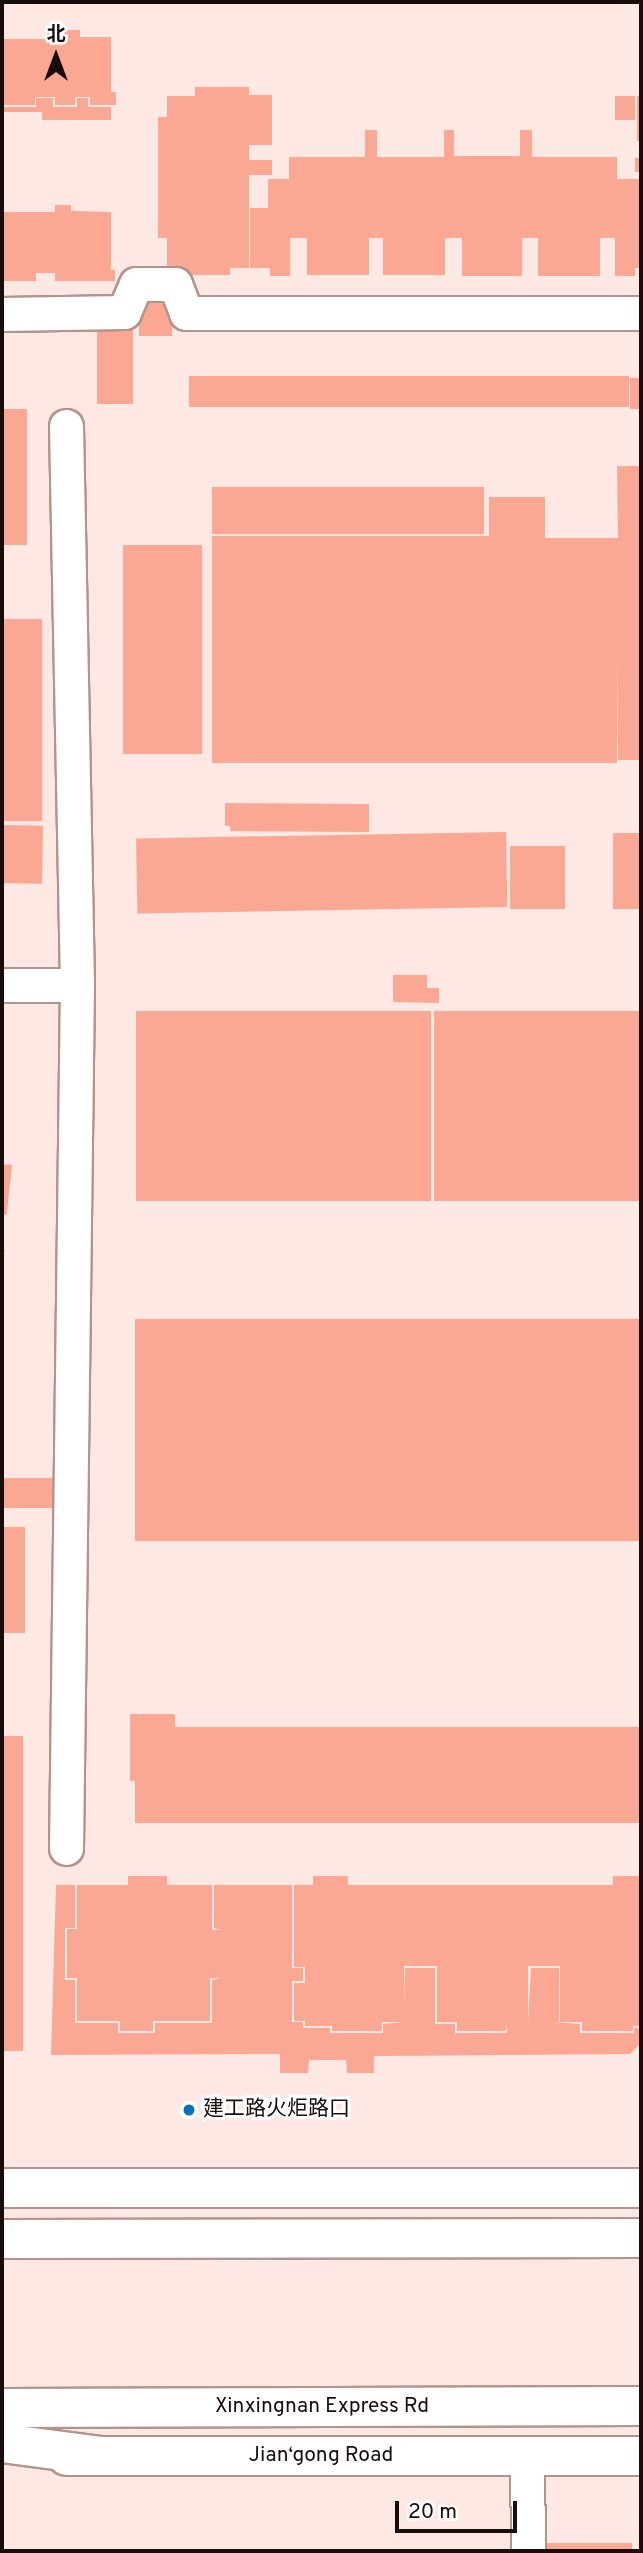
<!DOCTYPE html>
<meta charset="utf-8">
<style>
body{margin:0}
#map{position:relative;width:643px;height:2553px;overflow:hidden;background:#fee8e3;font-family:Overpass,"Noto Sans SC",sans-serif}
div>[style]{position:absolute}
.building>*{inset:0;background:#faa794;transform-origin:0 0}
.roads{filter:drop-shadow(2px 0 #b4938c) drop-shadow(-2px 0 #b4938c) drop-shadow(0 2px #b4938c) drop-shadow(0 -2px #b4938c)}
.street>*{height:33px;margin:-16.5px;padding:0 16.5px;transform-origin:16.5px;border-radius:16.5px;background:#fff}
.secondary>*{height:38px;margin:-19px;padding:0 19px;transform-origin:19px;border-radius:19px;background:#fff}
.highway>*{height:38px;margin:-19px;padding:0 19px;transform-origin:19px;border-radius:19px;background:#fff}
.dots>*{width:19px;height:19px;translate:-50% -50%;box-sizing:border-box;border:4px solid #fff;border-radius:50%}
span{translate:-50% -50%;white-space:nowrap;text-align:center;line-height:1.15;-webkit-text-stroke:6px #fff;paint-order:stroke}
.poi-label{font-size:21px;color:#190d0b}
.left{translate:0 -50%;text-align:left}
.street-label{font-size:21px;color:#190d0b}
.frame{position:absolute;inset:0;border:4px solid #190d0b;pointer-events:none}
.north{position:absolute;left:21px;top:21px;width:70px;height:70px;-webkit-text-stroke:5px #fff;paint-order:stroke;rotate:0deg;font-size:19px;font-weight:700;line-height:28px;text-align:center;color:#190d0b}
.north::after{content:'';display:block;margin:auto;width:24px;height:32px;background:#190d0b;clip-path:polygon(50% 0,100% 100%,50% 72%,0 100%)}
.scale{position:absolute;left:395px;top:2501px;width:122px;height:32px;box-sizing:border-box;border:4px solid #190d0b;border-top:0;padding-left:9px;font-size:21px;line-height:24px;white-space:nowrap;color:#190d0b;-webkit-text-stroke:5px #fff;paint-order:stroke}
</style>
<div id="map">
<div class="building">
<i style="clip-path:polygon(47px 30px,80px 30px,80px 37px,111px 37px,111px 92px,116px 92px,116px 105px,90px 105px,90px 97px,75px 97px,75px 105px,55px 105px,55px 97px,35px 97px,35px 105px,2px 105px,2px 39px,47px 39px)"></i>
<i style="clip-path:polygon(195px 87px,249px 87px,249px 95px,272px 95px,272px 145px,249px 145px,249px 160px,272px 160px,272px 175px,249px 175px,249px 268px,230px 268px,230px 275px,186px 275px,186px 268px,167px 268px,167px 238px,158px 238px,158px 117px,167px 117px,167px 96px,195px 96px)"></i>
<i style="left:615px;top:96px;width:20px;height:24px"></i>
<i style="left:637px;top:96px;width:4px;height:45px"></i>
<i style="clip-path:polygon(36px 98px,53px 98px,53px 107px,77px 107px,77px 98px,88px 98px,88px 107px,111px 107px,111px 120px,42px 120px,42px 112px,2px 112px,2px 107px,36px 107px)"></i>
<i style="clip-path:polygon(365px 130px,377px 130px,377px 157px,444px 157px,444px 130px,454px 130px,454px 156px,520px 156px,520px 130px,532px 130px,532px 157px,617px 157px,617px 179px,639px 179px,641px 268px,635px 268px,635px 276px,615px 276px,615px 238px,600px 238px,600px 276px,538px 276px,538px 238px,522px 238px,522px 276px,462px 276px,462px 238px,445px 238px,445px 275px,383px 275px,383px 238px,369px 238px,369px 275px,307px 275px,307px 238px,290px 238px,290px 276px,270px 276px,270px 268px,250px 268px,250px 208px,268px 208px,268px 179px,289px 179px,289px 157px,365px 157px)"></i>
<i style="left:635px;top:158px;width:6px;height:14px"></i>
<i style="clip-path:polygon(55px 205px,71px 205px,71px 211px,111px 212px,111px 270px,115px 270px,115px 281px,55px 281px,55px 273px,36px 273px,36px 281px,2px 281px,2px 212px,55px 212px)"></i>
<i style="left:139px;top:293px;width:33px;height:43px"></i>
<i style="left:97px;top:318px;width:36px;height:86px"></i>
<i style="left:189px;top:376px;width:440px;height:31px"></i>
<i style="left:630px;top:378px;width:11px;height:31px"></i>
<i style="left:2px;top:409px;width:25px;height:136px"></i>
<i style="clip-path:polygon(617px 466px,641px 466px,641px 760px,618px 760px,617px 652px,617px 763px,212px 763px,212px 536px,489px 536px,489px 497px,545px 497px,545px 538px,618px 538px)"></i>
<i style="left:212px;top:487px;width:272px;height:47px"></i>
<i style="left:123px;top:545px;width:79px;height:209px"></i>
<i style="left:2px;top:619px;width:40px;height:202px"></i>
<i style="clip-path:polygon(225px 803px,369px 804px,369px 832px,230px 831px,230px 826px,225px 826px)"></i>
<i style="left:2px;top:825px;width:41px;height:58px;rotate:1deg"></i>
<i style="left:506px;top:832px;width:75px;height:370px;rotate:89deg"></i>
<i style="left:613px;top:833px;width:28px;height:76px"></i>
<i style="left:565px;top:846px;width:63px;height:55px;rotate:90deg"></i>
<i style="clip-path:polygon(393px 975px,427px 975px,427px 988px,439px 988px,439px 1003px,393px 1002px)"></i>
<i style="left:136px;top:1011px;width:295px;height:190px"></i>
<i style="left:434px;top:1011px;width:207px;height:190px"></i>
<i style="left:2px;top:1164px;width:10px;height:50px;rotate:6deg"></i>
<i style="left:2px;top:1249px;width:3px;height:30px;rotate:18deg"></i>
<i style="left:135px;top:1319px;width:506px;height:222px"></i>
<i style="left:2px;top:1478px;width:51px;height:30px"></i>
<i style="left:2px;top:1527px;width:23px;height:106px"></i>
<i style="clip-path:polygon(130px 1714px,175px 1714px,175px 1727px,641px 1727px,641px 1823px,135px 1823px,135px 1781px,130px 1781px)"></i>
<i style="left:2px;top:1736px;width:21px;height:315px"></i>
<i style="clip-path:polygon(evenodd,128px 1876px,167px 1876px,167px 1885px,212px 1885px,212px 1930px,221px 1930px,214px 1928px,214px 1885px,292px 1885px,292px 1968px,303px 1968px,303px 1981px,292px 1981px,292px 2022px,303px 2022px,303px 2028px,330px 2028px,330px 2033px,383px 2033px,383px 2024px,404px 2022px,382px 2022px,382px 2031px,332px 2031px,332px 2026px,305px 2026px,305px 2021px,294px 2021px,294px 1983px,305px 1983px,305px 1967px,294px 1967px,294px 1885px,313px 1885px,313px 1876px,348px 1876px,348px 1885px,613px 1885px,613px 1876px,641px 1876px,641px 2026px,633px 2026px,633px 2031px,582px 2031px,582px 2022px,560px 2022px,560px 1966px,528px 1966px,528px 2022px,531px 1968px,559px 1968px,559px 2022px,555px 2022px,580px 2024px,580px 2033px,634px 2033px,634px 2028px,641px 2028px,641px 2043px,630px 2054px,374px 2056px,374px 2073px,347px 2073px,346px 2060px,309px 2060px,308px 2073px,280px 2073px,280px 2054px,51px 2055px,56px 1885px,75px 1885px,75px 1928px,65px 1928px,65px 1980px,75px 1980px,75px 2023px,118px 2023px,118px 2033px,155px 2033px,155px 2023px,212px 2023px,212px 1980px,221px 1978px,210px 1978px,210px 2021px,153px 2021px,153px 2031px,120px 2031px,120px 2021px,77px 2021px,77px 1978px,67px 1978px,67px 1929px,77px 1929px,77px 1885px,128px 1885px,128px 1876px,404px 1966px,437px 1966px,437px 2022px,457px 2022px,457px 2031px,506px 2031px,507px 2022px,507px 2033px,455px 2033px,455px 2024px,435px 2024px,435px 1968px,405px 1968px,404px 2007px,404px 1966px)"></i>
<i style="left:544px;top:2543px;width:88px;height:8px"></i>
</div>
<div class="roads">
<div class="street">
<i style="left:2px;top:314px;width:122px;rotate:-0.9deg"></i>
<i style="left:124px;top:312px;width:30px;rotate:-67deg"></i>
<i style="left:136px;top:284px;width:39px"></i>
<i style="left:175px;top:284px;width:31px;rotate:69deg"></i>
<i style="left:186px;top:313px;width:455px"></i>
<i style="left:66px;top:426px;width:559px;rotate:88.87deg"></i>
<i style="left:77px;top:985px;width:863px;rotate:90.73deg"></i>
<i style="left:2px;top:985px;width:75px"></i>
<i style="left:527px;top:2456px;width:95px;rotate:89.4deg"></i>
</div>
<div class="secondary">
<i style="left:2px;top:2188px;width:639px"></i>
<i style="left:67px;top:2456px;width:574px"></i>
</div>
<div class="highway">
<i style="left:2px;top:2239px;width:639px;rotate:-0.09deg"></i>
<i style="left:2px;top:2408px;width:639px;rotate:-0.18deg"></i>
<i style="left:2px;top:2443px;width:100px;rotate:7.5deg"></i>
</div>
</div>
<div class="dots">
<i style="left:189px;top:2110px;background:#0a70bc"></i>
</div>
<div class="poi-label">
<span class="left" style="left:203px;top:2110px">建工路火炬路口</span>
</div>
<div class="street-label">
<span style="left:322px;top:2407px">Xinxingnan Express Rd</span>
<span style="left:321px;top:2456px">Jian‘gong Road</span>
</div>
<div class="frame"></div>
<div class="north">北</div>
<div class="scale">20 m</div>
</div>
